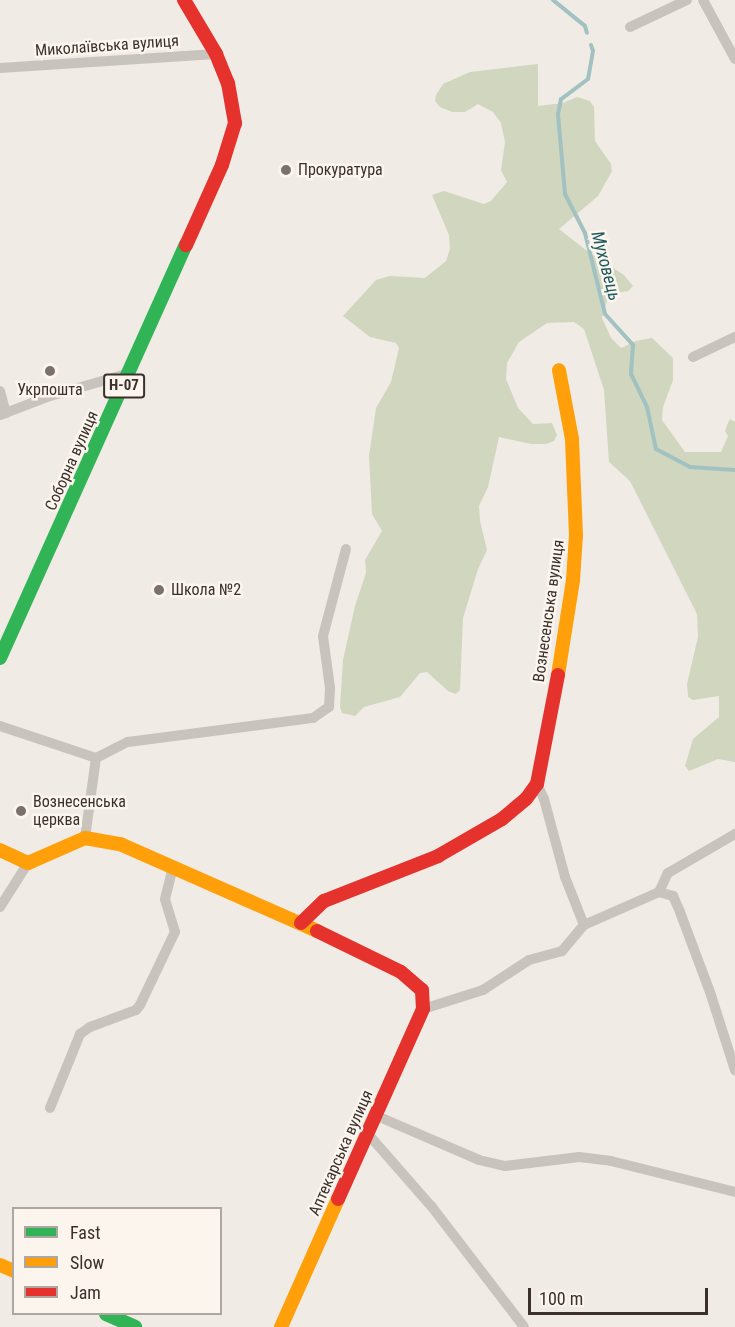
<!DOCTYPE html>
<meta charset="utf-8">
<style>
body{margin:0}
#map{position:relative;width:735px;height:1327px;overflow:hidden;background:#f0ebe5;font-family:"Roboto Condensed",sans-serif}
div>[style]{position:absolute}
.green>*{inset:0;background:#d1d6bf}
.stream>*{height:4px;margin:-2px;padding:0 2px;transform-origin:2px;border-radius:2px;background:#a1c2c1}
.street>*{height:10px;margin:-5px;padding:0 5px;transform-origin:5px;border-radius:5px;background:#c9c3be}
.fast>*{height:14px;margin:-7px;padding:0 7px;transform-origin:7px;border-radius:7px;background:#30b455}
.slow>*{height:14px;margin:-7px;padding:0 7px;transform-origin:7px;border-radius:7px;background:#ff9f0a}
.jam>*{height:14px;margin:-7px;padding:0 7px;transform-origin:7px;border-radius:7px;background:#e5322d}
.dots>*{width:16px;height:16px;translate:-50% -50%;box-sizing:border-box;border:3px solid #fbf5ee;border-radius:50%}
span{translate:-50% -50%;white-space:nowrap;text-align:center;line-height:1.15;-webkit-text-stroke:5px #fbf5ee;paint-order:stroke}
.shield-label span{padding:2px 4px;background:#fbf5ee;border:2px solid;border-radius:4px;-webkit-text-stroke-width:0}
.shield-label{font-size:15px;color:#3b302b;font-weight:700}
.street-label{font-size:16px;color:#3b302b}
.poi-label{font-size:16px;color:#3b302b}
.left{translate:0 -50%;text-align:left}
.water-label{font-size:18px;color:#1f5a5e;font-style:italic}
.legend{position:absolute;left:12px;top:1207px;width:210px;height:108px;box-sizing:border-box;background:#fbf5ee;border:2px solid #aea6a0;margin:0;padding:8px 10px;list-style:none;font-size:18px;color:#3b302b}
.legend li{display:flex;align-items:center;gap:12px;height:30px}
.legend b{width:30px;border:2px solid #aea6a0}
.scale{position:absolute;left:528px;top:1288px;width:180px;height:27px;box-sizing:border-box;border:3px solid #3b302b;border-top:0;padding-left:8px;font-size:18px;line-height:21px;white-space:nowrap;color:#3b302b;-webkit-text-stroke:4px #fbf5ee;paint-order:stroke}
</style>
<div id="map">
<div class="green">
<i style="clip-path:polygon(538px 64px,538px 106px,563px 103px,577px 97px,590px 101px,594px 107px,595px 141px,611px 164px,612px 171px,598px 196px,559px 229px,587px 251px,624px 275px,633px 286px,628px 291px,609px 294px,602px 318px,611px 338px,621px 348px,636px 341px,652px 338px,673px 358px,673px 380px,663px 407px,662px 420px,685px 452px,721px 452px,728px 436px,725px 431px,727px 425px,730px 419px,735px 422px,735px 762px,718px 759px,689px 771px,685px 766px,693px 739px,719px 717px,719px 696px,693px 700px,688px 697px,687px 684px,698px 637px,697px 614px,630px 481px,609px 462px,604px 390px,584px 329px,574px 322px,547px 323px,519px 342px,507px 363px,506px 379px,518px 408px,533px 424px,552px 423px,557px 435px,554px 441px,546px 444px,531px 444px,499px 437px,488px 487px,479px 506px,480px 521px,487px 550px,478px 569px,463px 618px,460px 690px,456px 694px,448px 691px,427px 672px,420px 673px,400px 697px,364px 707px,355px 716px,342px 713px,340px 707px,343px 660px,355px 606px,366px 573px,365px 560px,382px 531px,372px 514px,369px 456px,376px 408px,391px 382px,399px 348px,396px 343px,370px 337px,343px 316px,376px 280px,390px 276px,425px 278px,446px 261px,450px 249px,449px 235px,432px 195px,444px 191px,484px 204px,491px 201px,507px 182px,501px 170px,505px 142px,501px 123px,493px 112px,478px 104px,465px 112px,452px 112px,440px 107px,435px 101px,436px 95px,443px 84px,470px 72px)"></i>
</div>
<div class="stream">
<i style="left:553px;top:0;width:41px;rotate:39.1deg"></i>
<i style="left:585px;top:26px;width:7px;rotate:74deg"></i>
<i style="left:591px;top:45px;width:6px;rotate:72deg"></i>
<i style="left:593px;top:51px;width:28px;rotate:100deg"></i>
<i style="left:588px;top:79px;width:34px;rotate:143deg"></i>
<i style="left:561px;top:99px;width:15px;rotate:101deg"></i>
<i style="left:558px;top:114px;width:80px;rotate:85deg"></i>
<i style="left:565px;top:194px;width:44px;rotate:62.9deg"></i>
<i style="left:585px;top:233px;width:83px;rotate:76.1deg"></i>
<i style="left:605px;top:314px;width:42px;rotate:47.9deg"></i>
<i style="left:633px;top:345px;width:29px;rotate:94deg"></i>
<i style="left:631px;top:374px;width:37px;rotate:64deg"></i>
<i style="left:647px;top:407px;width:43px;rotate:77.9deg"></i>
<i style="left:656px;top:449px;width:38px;rotate:28deg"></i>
<i style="left:690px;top:467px;width:45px;rotate:3.8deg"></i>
</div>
<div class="street">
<i style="left:703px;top:0;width:67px;rotate:61.5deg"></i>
<i style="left:630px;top:27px;width:63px;rotate:-25.3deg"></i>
<i style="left:0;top:68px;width:216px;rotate:-3.7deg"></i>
<i style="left:693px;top:357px;width:47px;rotate:-25.5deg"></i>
<i style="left:0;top:391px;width:23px;rotate:75deg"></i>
<i style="left:0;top:415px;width:53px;rotate:-20.8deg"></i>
<i style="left:50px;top:396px;width:83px;rotate:-16deg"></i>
<i style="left:0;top:726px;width:101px;rotate:18.4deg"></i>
<i style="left:96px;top:758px;width:36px;rotate:-27deg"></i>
<i style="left:128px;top:742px;width:187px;rotate:-7.4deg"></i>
<i style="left:313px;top:718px;width:19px;rotate:-35deg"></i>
<i style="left:329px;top:707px;width:19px;rotate:-87deg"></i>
<i style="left:330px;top:688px;width:52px;rotate:-97.7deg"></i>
<i style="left:323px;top:636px;width:90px;rotate:-75.2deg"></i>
<i style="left:537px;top:784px;width:17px;rotate:65deg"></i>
<i style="left:544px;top:799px;width:81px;rotate:74.9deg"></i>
<i style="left:565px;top:877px;width:52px;rotate:68.4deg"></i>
<i style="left:584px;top:925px;width:82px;rotate:-23.7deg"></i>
<i style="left:659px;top:892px;width:21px;rotate:-65deg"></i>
<i style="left:668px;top:873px;width:78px;rotate:-30.2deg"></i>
<i style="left:85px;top:838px;width:81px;rotate:-82.2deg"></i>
<i style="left:659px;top:892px;width:15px;rotate:16deg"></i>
<i style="left:673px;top:896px;width:17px;rotate:66deg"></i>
<i style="left:680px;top:912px;width:89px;rotate:69.5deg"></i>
<i style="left:711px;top:995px;width:79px;rotate:72.3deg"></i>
<i style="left:0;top:907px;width:52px;rotate:-57.5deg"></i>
<i style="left:423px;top:1009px;width:63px;rotate:-17.6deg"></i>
<i style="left:483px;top:990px;width:55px;rotate:-33.1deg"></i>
<i style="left:529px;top:960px;width:34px;rotate:-15deg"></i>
<i style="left:562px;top:951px;width:34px;rotate:-50deg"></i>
<i style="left:50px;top:1108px;width:80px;rotate:-67.9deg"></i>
<i style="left:80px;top:1034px;width:12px;rotate:-35deg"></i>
<i style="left:90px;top:1027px;width:49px;rotate:-20.3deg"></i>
<i style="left:136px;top:1010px;width:6px;rotate:-51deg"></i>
<i style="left:140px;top:1005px;width:81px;rotate:-64.4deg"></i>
<i style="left:175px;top:932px;width:34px;rotate:-107deg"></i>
<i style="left:165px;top:899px;width:33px;rotate:-76deg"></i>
<i style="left:377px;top:1116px;width:111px;rotate:23.3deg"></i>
<i style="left:479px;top:1160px;width:27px;rotate:13deg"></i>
<i style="left:505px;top:1166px;width:75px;rotate:-6.9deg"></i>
<i style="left:579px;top:1157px;width:32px;rotate:7deg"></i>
<i style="left:611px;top:1161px;width:128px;rotate:14deg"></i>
<i style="left:368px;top:1134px;width:97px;rotate:48.8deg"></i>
<i style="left:432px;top:1207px;width:151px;rotate:52.5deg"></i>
</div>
<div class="fast">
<i style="left:0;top:658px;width:453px;rotate:-65.8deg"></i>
<i style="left:106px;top:1314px;width:32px;rotate:24deg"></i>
</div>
<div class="slow">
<i style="left:558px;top:675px;width:96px;rotate:-81deg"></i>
<i style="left:573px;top:580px;width:45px;rotate:-86.2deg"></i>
<i style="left:576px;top:535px;width:96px;rotate:-92.4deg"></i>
<i style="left:572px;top:439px;width:70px;rotate:-100.7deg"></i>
<i style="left:0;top:850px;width:31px;rotate:25deg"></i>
<i style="left:28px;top:863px;width:62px;rotate:-23.7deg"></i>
<i style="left:85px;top:838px;width:36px;rotate:10deg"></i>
<i style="left:120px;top:844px;width:215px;rotate:23.8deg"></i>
<i style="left:0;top:1265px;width:15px;rotate:23deg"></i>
<i style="left:281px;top:1327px;width:140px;rotate:-66deg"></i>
</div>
<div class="jam">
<i style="left:184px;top:0;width:63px;rotate:59.3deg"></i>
<i style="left:216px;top:54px;width:31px;rotate:68deg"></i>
<i style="left:228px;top:83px;width:41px;rotate:80.1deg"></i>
<i style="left:235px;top:123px;width:44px;rotate:107.2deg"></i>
<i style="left:222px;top:165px;width:88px;rotate:114.2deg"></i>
<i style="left:301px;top:923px;width:32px;rotate:-44deg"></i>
<i style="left:324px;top:901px;width:123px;rotate:-21.5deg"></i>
<i style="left:438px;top:856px;width:74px;rotate:-30deg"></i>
<i style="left:502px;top:819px;width:31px;rotate:-40deg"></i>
<i style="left:526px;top:799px;width:19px;rotate:-54deg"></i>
<i style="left:537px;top:784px;width:111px;rotate:-79.1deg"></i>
<i style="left:317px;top:931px;width:93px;rotate:26deg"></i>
<i style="left:401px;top:972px;width:28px;rotate:41deg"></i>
<i style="left:422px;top:990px;width:19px;rotate:87deg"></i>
<i style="left:423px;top:1009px;width:208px;rotate:114.1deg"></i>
</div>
<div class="dots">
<i style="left:286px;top:170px;background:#7a716c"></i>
<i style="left:50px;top:371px;background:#7a716c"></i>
<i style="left:159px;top:590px;background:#7a716c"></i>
<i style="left:21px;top:811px;background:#7a716c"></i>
</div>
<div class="shield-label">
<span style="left:124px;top:386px">Н-07</span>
</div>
<div class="street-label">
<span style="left:107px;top:46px;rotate:-4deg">Миколаївська вулиця</span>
<span style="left:72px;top:461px;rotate:-66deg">Соборна вулиця</span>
<span style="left:549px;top:611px;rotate:-82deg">Вознесенська вулиця</span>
<span style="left:341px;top:1153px;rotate:-66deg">Аптекарська вулиця</span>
</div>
<div class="poi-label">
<span class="left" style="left:298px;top:170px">Прокуратура</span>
<span style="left:50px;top:390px">Укрпошта</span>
<span class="left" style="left:171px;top:590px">Школа №2</span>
<span class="left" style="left:33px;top:811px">Вознесенська<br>церква</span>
</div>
<div class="water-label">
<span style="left:606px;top:266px;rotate:75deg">Муховець</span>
</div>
<ul class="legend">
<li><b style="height:8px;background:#30b455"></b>Fast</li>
<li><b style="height:8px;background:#ff9f0a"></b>Slow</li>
<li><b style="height:8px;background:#e5322d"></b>Jam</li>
</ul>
<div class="scale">100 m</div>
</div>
